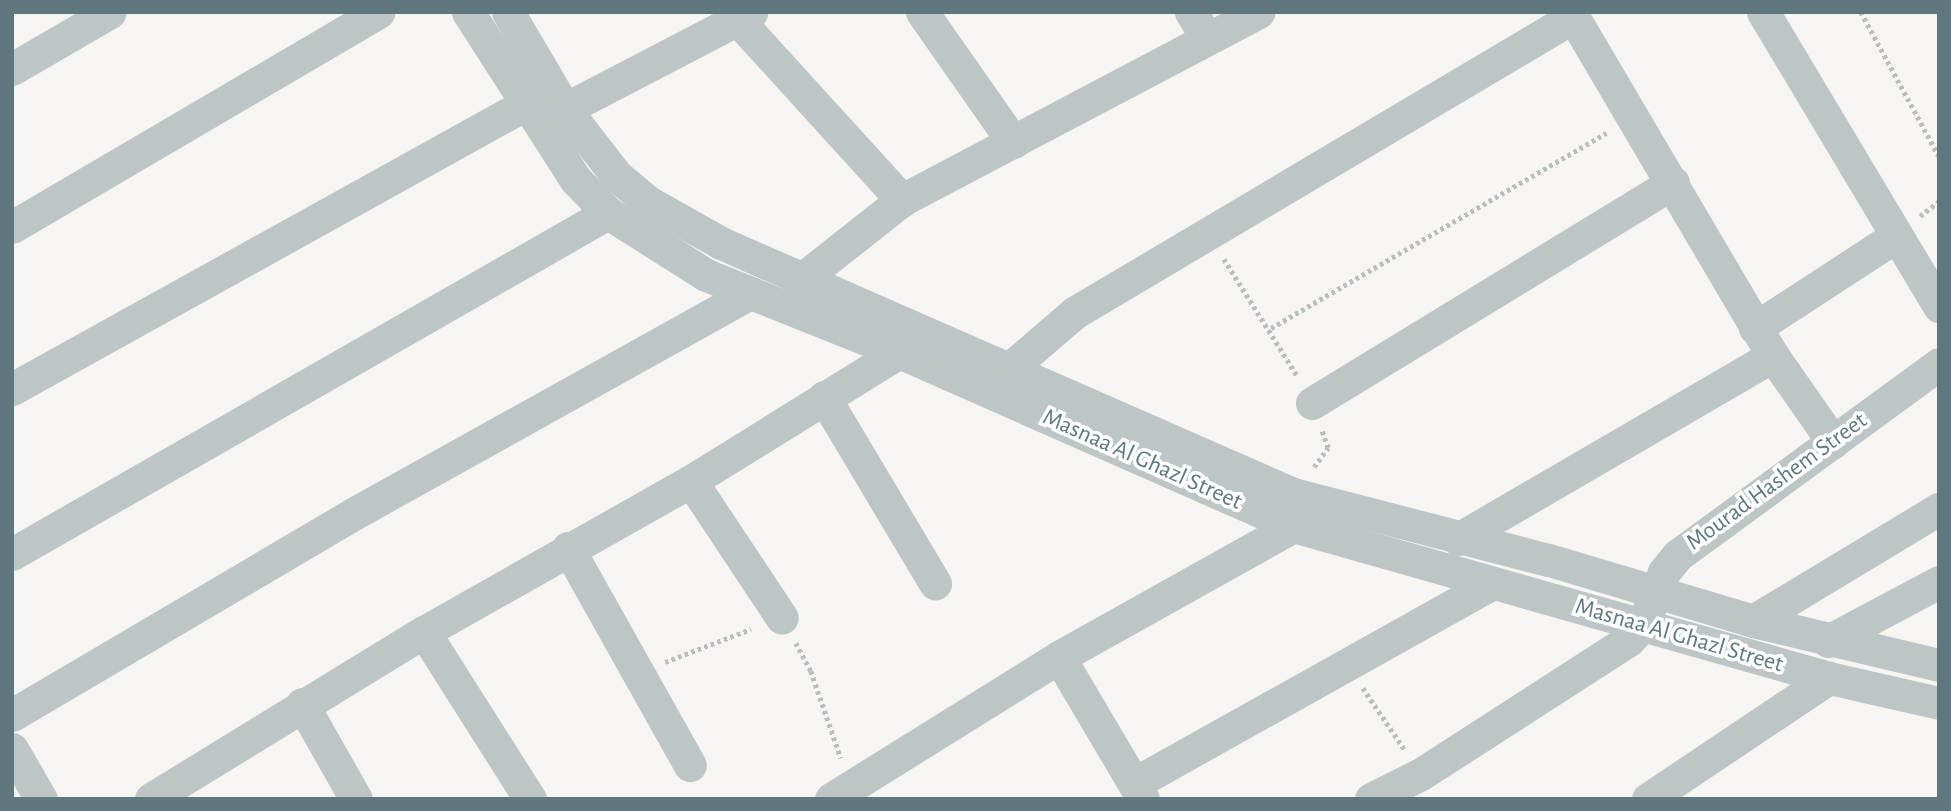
<!DOCTYPE html>
<style>
body{margin:0}
#map{position:relative;width:1951px;height:811px;overflow:hidden;background:#f6f5f2;font-family:"Alegreya Sans",sans-serif}
div>[style]{position:absolute}
.path>*{height:4.5px;margin-top:-2.25px;transform-origin:0;background:repeating-linear-gradient(90deg,#b8bdbf 0 3.5px,transparent 0 7px)}
.minor>*{height:33px;margin:-16.5px;padding:0 16.5px;transform-origin:16.5px;border-radius:16.5px;background:#bec5c7}
span{translate:-50% -50%;white-space:nowrap;text-align:center;line-height:1.15;-webkit-text-stroke:7px #fff;paint-order:stroke}
.street-label{font-size:24px;color:#5f7880}
.frame{position:absolute;inset:0;border:14px solid #5f7880;pointer-events:none}
</style>
<div id="map">
<div class="path">
<i style="left:1861px;top:12px;width:164px;rotate:61.6deg"></i>
<i style="left:1920px;top:216px;width:24px;rotate:-38deg"></i>
<i style="left:1224px;top:259px;width:139px;rotate:57.9deg"></i>
<i style="left:1271px;top:328px;width:388px;rotate:-30.2deg"></i>
<i style="left:1314px;top:467px;width:24px;rotate:-54deg"></i>
<i style="left:1328px;top:448px;width:20px;rotate:-110deg"></i>
<i style="left:796px;top:643px;width:32px;rotate:62deg"></i>
<i style="left:811px;top:671px;width:92px;rotate:71deg"></i>
<i style="left:665px;top:662px;width:92px;rotate:-21deg"></i>
<i style="left:1363px;top:688px;width:75px;rotate:55.9deg"></i>
</div>
<div class="minor">
<i style="left:468px;top:12px;width:200px;rotate:57.3deg"></i>
<i style="left:576px;top:180px;width:46px;rotate:45.9deg"></i>
<i style="left:608px;top:213px;width:116px;rotate:32.3deg"></i>
<i style="left:706px;top:275px;width:208px;rotate:21.8deg"></i>
<i style="left:899px;top:352px;width:431px;rotate:23.8deg"></i>
<i style="left:1293px;top:526px;width:557px;rotate:15.83deg"></i>
<i style="left:1829px;top:678px;width:113px;rotate:12.8deg"></i>
<i style="left:508px;top:12px;width:113px;rotate:59.6deg"></i>
<i style="left:565px;top:109px;width:83px;rotate:52.3deg"></i>
<i style="left:616px;top:175px;width:42px;rotate:40.2deg"></i>
<i style="left:648px;top:202px;width:84px;rotate:29.3deg"></i>
<i style="left:721px;top:243px;width:625px;rotate:23.69deg"></i>
<i style="left:1293px;top:494px;width:264px;rotate:14.5deg"></i>
<i style="left:1549px;top:560px;width:213px;rotate:16.6deg"></i>
<i style="left:1753px;top:621px;width:191px;rotate:13.3deg"></i>
<i style="left:922px;top:12px;width:159px;rotate:55deg"></i>
<i style="left:1191px;top:12px;width:31px;rotate:59deg"></i>
<i style="left:1763px;top:12px;width:343px;rotate:59.1deg"></i>
<i style="left:738px;top:20px;width:244px;rotate:47.7deg"></i>
<i style="left:12px;top:69px;width:113px;rotate:-30.2deg"></i>
<i style="left:565px;top:109px;width:210px;rotate:-27.5deg"></i>
<i style="left:12px;top:227px;width:425px;rotate:-30.4deg"></i>
<i style="left:802px;top:279px;width:127px;rotate:-38.3deg"></i>
<i style="left:902px;top:200px;width:403px;rotate:-27.8deg"></i>
<i style="left:1755px;top:328px;width:168px;rotate:-33.1deg"></i>
<i style="left:1773px;top:356px;width:105px;rotate:55.1deg"></i>
<i style="left:1009px;top:369px;width:86px;rotate:-40.7deg"></i>
<i style="left:1074px;top:313px;width:580px;rotate:-30.68deg"></i>
<i style="left:12px;top:389px;width:585px;rotate:-29.02deg"></i>
<i style="left:824px;top:397px;width:217px;rotate:59.2deg"></i>
<i style="left:1312px;top:403px;width:423px;rotate:-31.4deg"></i>
<i style="left:691px;top:481px;width:164px;rotate:56.4deg"></i>
<i style="left:1458px;top:539px;width:364px;rotate:-30.2deg"></i>
<i style="left:1773px;top:356px;width:399px;rotate:-120.5deg"></i>
<i style="left:568px;top:548px;width:249px;rotate:60.7deg"></i>
<i style="left:12px;top:554px;width:687px;rotate:-29.78deg"></i>
<i style="left:1753px;top:621px;width:217px;rotate:-31.1deg"></i>
<i style="left:424px;top:632px;width:198px;rotate:57.6deg"></i>
<i style="left:1828px;top:641px;width:126px;rotate:-28deg"></i>
<i style="left:1059px;top:657px;width:165px;rotate:59.4deg"></i>
<i style="left:302px;top:704px;width:109px;rotate:60.4deg"></i>
<i style="left:12px;top:715px;width:398px;rotate:-30.5deg"></i>
<i style="left:355px;top:513px;width:451px;rotate:-29.1deg"></i>
<i style="left:12px;top:749px;width:58px;rotate:59.9deg"></i>
<i style="left:1135px;top:783px;width:408px;rotate:-29.2deg"></i>
<i style="left:151px;top:799px;width:320px;rotate:-31.5deg"></i>
<i style="left:424px;top:632px;width:307px;rotate:-29.5deg"></i>
<i style="left:691px;top:481px;width:245px;rotate:-31.8deg"></i>
<i style="left:831px;top:799px;width:269px;rotate:-31.9deg"></i>
<i style="left:1059px;top:657px;width:268px;rotate:-29.2deg"></i>
<i style="left:1371px;top:799px;width:56px;rotate:-26.6deg"></i>
<i style="left:1421px;top:774px;width:247px;rotate:-32.8deg"></i>
<i style="left:1629px;top:640px;width:21px;rotate:-49deg"></i>
<i style="left:1643px;top:624px;width:56px;rotate:-68deg"></i>
<i style="left:1664px;top:572px;width:22px;rotate:-51deg"></i>
<i style="left:1678px;top:555px;width:323px;rotate:-36.2deg"></i>
<i style="left:1648px;top:799px;width:218px;rotate:-33.8deg"></i>
</div>
<div class="street-label">
<span style="left:1142px;top:460px;rotate:24deg">Masnaa Al Ghazl Street</span>
<span style="left:1777px;top:482px;rotate:-36deg">Mourad Hashem Street</span>
<span style="left:1679px;top:636px;rotate:16deg">Masnaa Al Ghazl Street</span>
</div>
<div class="frame"></div>
</div>
